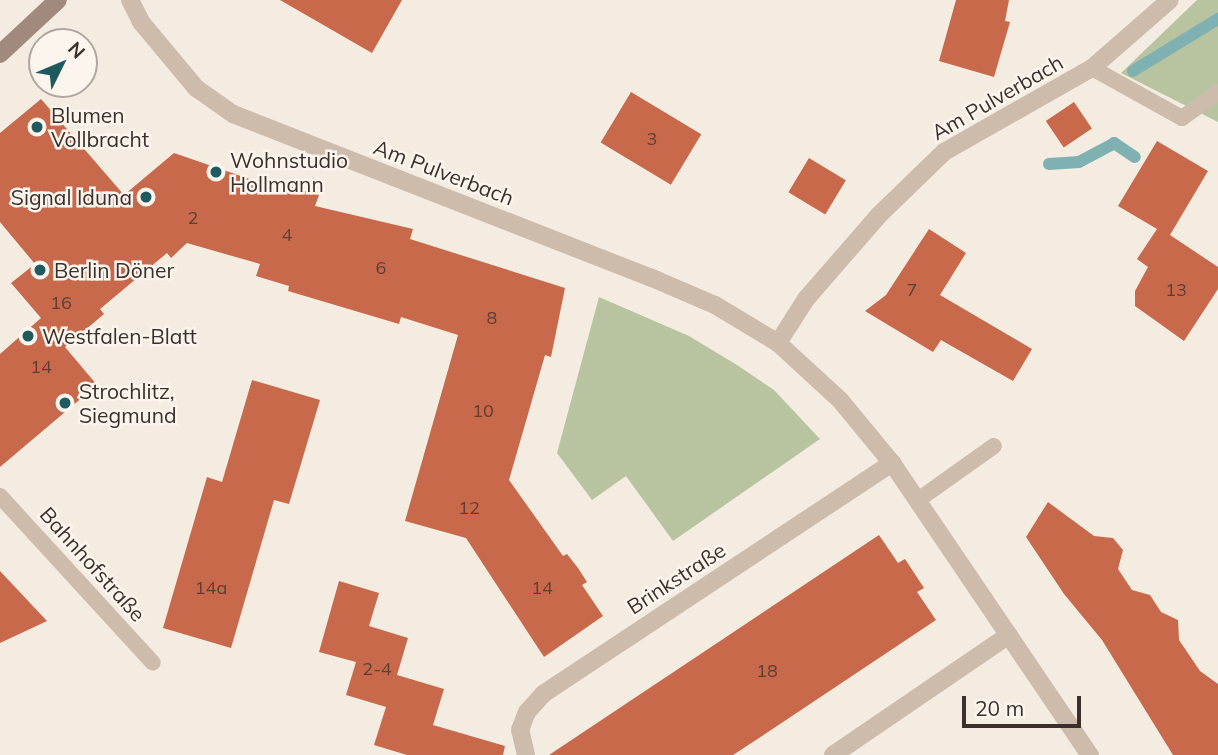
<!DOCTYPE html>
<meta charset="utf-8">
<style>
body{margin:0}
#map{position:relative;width:1218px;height:755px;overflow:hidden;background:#f4ebe1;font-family:Mulish,sans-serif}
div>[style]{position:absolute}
.green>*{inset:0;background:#b8c4a0}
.stream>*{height:12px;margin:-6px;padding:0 6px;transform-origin:6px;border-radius:6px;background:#7fb0b2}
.building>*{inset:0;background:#c8694b;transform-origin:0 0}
.lane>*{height:16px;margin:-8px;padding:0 8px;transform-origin:8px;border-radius:8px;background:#cdbbac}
.street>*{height:18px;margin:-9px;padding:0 9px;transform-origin:9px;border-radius:9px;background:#cdbbac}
.secondary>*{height:18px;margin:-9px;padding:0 9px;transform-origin:9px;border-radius:9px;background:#a18a7d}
.dots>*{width:19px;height:19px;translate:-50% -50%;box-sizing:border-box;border:4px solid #fbf5ee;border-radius:50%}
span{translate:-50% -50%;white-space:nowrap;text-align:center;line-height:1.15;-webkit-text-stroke:5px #fbf5ee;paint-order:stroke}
.number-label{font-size:18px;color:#5e3e33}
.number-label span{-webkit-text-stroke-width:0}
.street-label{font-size:21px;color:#3b302b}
.poi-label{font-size:21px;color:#3b302b}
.left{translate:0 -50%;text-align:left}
.right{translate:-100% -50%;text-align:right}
.north{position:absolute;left:28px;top:28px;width:70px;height:70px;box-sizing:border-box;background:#fbf5ee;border:2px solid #aea6a0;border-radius:50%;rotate:47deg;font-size:19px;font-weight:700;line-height:28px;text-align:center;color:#3b302b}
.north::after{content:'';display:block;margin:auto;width:24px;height:32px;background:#1f5a5e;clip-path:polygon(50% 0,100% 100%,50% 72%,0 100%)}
.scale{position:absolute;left:962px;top:696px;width:119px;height:32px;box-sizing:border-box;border:4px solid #3b302b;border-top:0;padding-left:9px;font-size:21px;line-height:24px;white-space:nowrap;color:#3b302b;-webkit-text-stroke:5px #fbf5ee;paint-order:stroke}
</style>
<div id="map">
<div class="green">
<i style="clip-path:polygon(1197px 0,1218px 0,1218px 122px,1121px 73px)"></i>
<i style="clip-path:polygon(599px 297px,689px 336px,737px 365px,774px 390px,820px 439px,673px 541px,626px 476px,592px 500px,557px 453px)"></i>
</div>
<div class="stream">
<i style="left:1133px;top:71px;width:100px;rotate:-31.5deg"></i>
<i style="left:1049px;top:164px;width:30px;rotate:-4deg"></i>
<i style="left:1079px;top:162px;width:40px;rotate:-28deg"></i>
<i style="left:1114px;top:143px;width:25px;rotate:34deg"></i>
</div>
<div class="building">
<i style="clip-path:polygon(280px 0,402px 0,372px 53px)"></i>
<i style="clip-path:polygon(956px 0,1009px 0,1005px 21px,1010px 22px,994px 77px,939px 61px)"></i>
<i style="left:631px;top:92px;width:82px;height:59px;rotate:31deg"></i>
<i style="clip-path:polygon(41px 99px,124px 195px,174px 153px,287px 192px,289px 186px,319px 195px,315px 206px,413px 229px,410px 239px,565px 288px,551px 357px,545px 355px,509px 480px,563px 556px,567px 554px,578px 568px,587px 582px,582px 585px,603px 616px,544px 657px,466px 538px,405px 521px,458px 335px,401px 317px,399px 324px,288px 291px,289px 286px,256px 276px,260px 264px,187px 243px,171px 258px,167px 253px,100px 309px,104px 314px,65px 347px,97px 385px,0 467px,0 354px,41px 318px,11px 283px,35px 264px,0 222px,0 133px)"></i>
<i style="left:1074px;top:102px;width:32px;height:34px;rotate:56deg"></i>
<i style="clip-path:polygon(1157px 141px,1208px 171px,1170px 235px,1218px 267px,1218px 289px,1184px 341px,1135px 306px,1135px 291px,1148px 267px,1137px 259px,1157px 229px,1118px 206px)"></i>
<i style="left:809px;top:158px;width:43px;height:40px;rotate:31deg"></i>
<i style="clip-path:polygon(929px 229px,966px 253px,940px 295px,1032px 349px,1013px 381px,941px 340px,933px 352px,865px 311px,886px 295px)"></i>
<i style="clip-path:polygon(252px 380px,320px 400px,289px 504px,274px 500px,231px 648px,163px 628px,207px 477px,222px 482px)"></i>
<i style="clip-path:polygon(1048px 502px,1094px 536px,1113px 538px,1123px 550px,1118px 569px,1132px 590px,1150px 595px,1161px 612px,1178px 620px,1179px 640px,1200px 671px,1218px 684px,1218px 755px,1173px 755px,1102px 640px,1064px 594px,1026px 537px)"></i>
<i style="clip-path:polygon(879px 535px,898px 563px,905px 559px,924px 588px,917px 592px,936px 620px,759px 738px,733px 755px,549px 755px)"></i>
<i style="clip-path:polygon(0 571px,47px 621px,0 643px)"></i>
<i style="clip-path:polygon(339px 581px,379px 593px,369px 626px,408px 638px,397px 675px,444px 689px,433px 725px,505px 746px,503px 755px,407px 755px,374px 745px,386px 707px,346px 695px,356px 662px,319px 652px)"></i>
</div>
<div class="lane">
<i style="left:1092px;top:68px;width:103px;rotate:29.1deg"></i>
<i style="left:1182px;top:118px;width:44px;rotate:-35.8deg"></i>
<i style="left:0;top:496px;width:226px;rotate:47.5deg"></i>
<i style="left:918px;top:500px;width:93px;rotate:-35.4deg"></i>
</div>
<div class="street">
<i style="left:130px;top:0;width:25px;rotate:63deg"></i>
<i style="left:141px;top:22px;width:86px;rotate:50.2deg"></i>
<i style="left:196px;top:88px;width:45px;rotate:35.1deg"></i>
<i style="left:233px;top:114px;width:450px;rotate:21.4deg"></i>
<i style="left:652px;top:278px;width:69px;rotate:23.2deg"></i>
<i style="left:715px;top:305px;width:74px;rotate:31.1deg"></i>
<i style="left:778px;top:343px;width:84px;rotate:42.6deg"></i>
<i style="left:840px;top:400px;width:82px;rotate:50.5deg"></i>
<i style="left:892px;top:463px;width:353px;rotate:55.9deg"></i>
<i style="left:778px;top:343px;width:52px;rotate:-57.5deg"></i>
<i style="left:806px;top:299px;width:111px;rotate:-49deg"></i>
<i style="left:879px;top:215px;width:91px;rotate:-44.1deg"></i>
<i style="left:944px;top:152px;width:170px;rotate:-29.6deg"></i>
<i style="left:1092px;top:68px;width:103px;rotate:-41.1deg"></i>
<i style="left:526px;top:755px;width:26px;rotate:-103deg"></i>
<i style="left:520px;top:730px;width:19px;rotate:-69deg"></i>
<i style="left:527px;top:712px;width:24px;rotate:-48deg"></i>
<i style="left:543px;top:694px;width:419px;rotate:-33.5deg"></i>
<i style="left:833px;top:755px;width:213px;rotate:-34.3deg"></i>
</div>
<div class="secondary">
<i style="left:0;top:54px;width:79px;rotate:-43deg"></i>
</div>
<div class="dots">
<i style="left:37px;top:127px;background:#1f5a5e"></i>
<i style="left:216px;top:172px;background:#1f5a5e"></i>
<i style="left:146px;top:197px;background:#1f5a5e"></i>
<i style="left:40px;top:270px;background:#1f5a5e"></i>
<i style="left:28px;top:336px;background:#1f5a5e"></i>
<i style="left:65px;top:403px;background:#1f5a5e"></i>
</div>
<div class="number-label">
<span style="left:652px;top:139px">3</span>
<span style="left:193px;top:218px">2</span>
<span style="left:287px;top:235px">4</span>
<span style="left:381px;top:268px">6</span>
<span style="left:912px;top:290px">7</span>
<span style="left:1176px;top:290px">13</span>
<span style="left:61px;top:303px">16</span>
<span style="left:492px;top:318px">8</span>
<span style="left:41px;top:367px">14</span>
<span style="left:483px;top:411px">10</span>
<span style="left:469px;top:508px">12</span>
<span style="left:211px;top:588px">14a</span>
<span style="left:542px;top:588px">14</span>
<span style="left:377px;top:669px">2-4</span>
<span style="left:767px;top:671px">18</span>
</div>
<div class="street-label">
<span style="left:997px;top:97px;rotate:-30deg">Am Pulverbach</span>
<span style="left:444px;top:172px;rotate:21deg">Am Pulverbach</span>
<span style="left:93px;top:564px;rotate:48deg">Bahnhofstraße</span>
<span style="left:676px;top:578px;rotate:-33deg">Brinkstraße</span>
</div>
<div class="poi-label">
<span class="left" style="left:51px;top:127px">Blumen<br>Vollbracht</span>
<span class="left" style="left:230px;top:172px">Wohnstudio<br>Hollmann</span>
<span class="right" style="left:132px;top:197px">Signal Iduna</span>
<span class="left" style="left:54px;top:270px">Berlin Döner</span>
<span class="left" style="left:42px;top:336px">Westfalen-Blatt</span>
<span class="left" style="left:79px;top:403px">Strochlitz,<br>Siegmund</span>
</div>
<div class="north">N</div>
<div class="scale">20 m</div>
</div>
